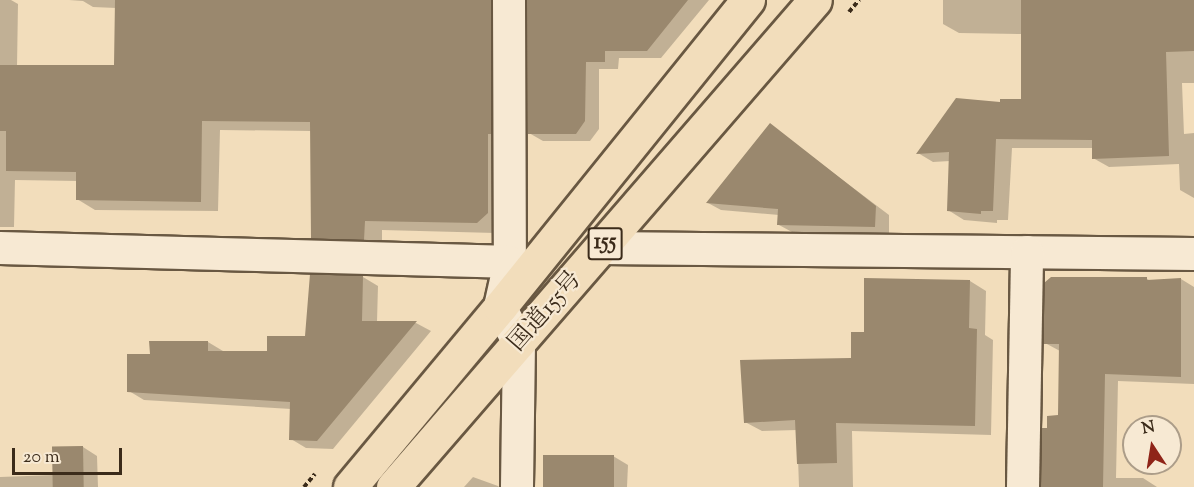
<!DOCTYPE html>
<meta charset="utf-8">
<style>
body{margin:0}
#map{position:relative;width:1194px;height:487px;overflow:hidden;background:#f2ddbb;font-family:"Sorts Mill Goudy","Noto Serif JP",serif}
div>[style]{position:absolute}
.shadow>*{inset:0;background:#0003}
.building>*{inset:0;background:#9a886e;transform-origin:0 0}
.path>*{height:4px;margin-top:-2px;transform-origin:0;background:repeating-linear-gradient(90deg,#3b2b1a 0 4.5px,transparent 0 7.5px)}
.roads{filter:drop-shadow(2px 0 #695842) drop-shadow(-2px 0 #695842) drop-shadow(0 2px #695842) drop-shadow(0 -2px #695842)}
.minor>*{height:32px;margin:-16px;padding:0 16px;transform-origin:16px;border-radius:16px;background:#f7e9d3}
.trunk>*{height:33px;margin:-16.5px;padding:0 16.5px;transform-origin:16.5px;border-radius:16.5px;background:#f2ddbb}
span{translate:-50% -50%;white-space:nowrap;text-align:center;line-height:1.15;-webkit-text-stroke:4.5px #f7e9d3;paint-order:stroke}
.shield-label span{padding:2px 4px;background:#f7e9d3;border:2px solid;border-radius:4px;-webkit-text-stroke-width:0}
.shield-label{font-size:22px;color:#3b2b1a;font-weight:700}
.street-label{font-size:24px;color:#3b2b1a}
.north{position:absolute;left:1122px;top:415px;width:60px;height:60px;box-sizing:border-box;background:#f7e9d3;border:2px solid #ac9d89;border-radius:50%;rotate:348deg;font-size:16px;font-weight:700;line-height:24px;text-align:center;color:#3b2b1a}
.north::after{content:'';display:block;margin:auto;width:21px;height:27px;background:#8f2418;clip-path:polygon(50% 0,100% 100%,50% 72%,0 100%)}
.scale{position:absolute;left:12px;top:448px;width:110px;height:27px;box-sizing:border-box;border:3px solid #3b2b1a;border-top:0;padding-left:8px;font-size:18px;line-height:21px;white-space:nowrap;color:#3b2b1a;-webkit-text-stroke:4px #f7e9d3;paint-order:stroke}
</style>
<div id="map">
<div class="shadow">
<i style="clip-path:polygon(0 0,11px 0,18px 4px,17px 67px,115px 67px,116px 8px,93px 7px,83px 1px,69px 0,509px 0,495px 233px,382px 230px,382px 249px,330px 248px,313px 238px,311px 131px,220px 130px,218px 211px,95px 210px,77px 199px,78px 181px,15px 180px,14px 227px,0 227px)"></i>
<i style="clip-path:polygon(527px 0,709px 0,661px 58px,619px 58px,618px 69px,599px 69px,599px 129px,590px 141px,543px 141px,529px 133px)"></i>
<i style="clip-path:polygon(943px 0,1194px 0,1194px 83px,1182px 83px,1184px 134px,1194px 133px,1194px 198px,1180px 190px,1179px 164px,1109px 167px,1093px 158px,1093px 148px,1012px 148px,1008px 220px,997px 220px,997px 223px,964px 220px,948px 210px,950px 161px,933px 162px,918px 153px,1001px 103px,1023px 100px,1023px 34px,959px 33px,943px 24px)"></i>
<i style="clip-path:polygon(770px 125px,889px 215px,889px 234px,792px 232px,779px 225px,779px 215px,721px 210px,708px 203px)"></i>
<i style="clip-path:polygon(363px 277px,378px 286px,377px 322px,416px 323px,431px 331px,333px 449px,306px 448px,291px 439px,291px 409px,144px 400px,129px 391px,152px 355px,208px 342px,223px 351px,268px 353px,307px 338px)"></i>
<i style="clip-path:polygon(1146px 278px,1150px 281px,1181px 279px,1194px 287px,1194px 384px,1118px 381px,1116px 478px,1143px 478px,1157px 487px,1043px 487px,1048px 429px,1059px 416px,1060px 351px,1045px 343px)"></i>
<i style="clip-path:polygon(970px 281px,986px 291px,985px 335px,993px 340px,991px 435px,852px 431px,853px 487px,799px 487px,797px 430px,762px 431px,745px 422px,852px 359px,866px 334px)"></i>
<i style="clip-path:polygon(83px 447px,97px 456px,98px 487px,0 487px,0 477px,54px 475px)"></i>
<i style="clip-path:polygon(613px 456px,628px 465px,627px 487px,544px 487px)"></i>
<i style="clip-path:polygon(473px 477px,498px 486px,499px 487px,464px 487px)"></i>
</div>
<div class="building">
<i style="clip-path:polygon(115px 0,491px 0,492px 134px,488px 134px,488px 213px,477px 223px,365px 221px,364px 240px,311px 239px,310px 122px,202px 121px,201px 202px,76px 200px,76px 172px,6px 171px,6px 131px,0 131px,0 65px,114px 65px)"></i>
<i style="clip-path:polygon(527px 0,688px 0,647px 51px,605px 51px,605px 62px,586px 62px,585px 121px,576px 134px,528px 134px)"></i>
<i style="clip-path:polygon(1021px 0,1194px 0,1194px 51px,1166px 52px,1169px 156px,1092px 159px,1092px 140px,996px 139px,993px 211px,981px 211px,981px 214px,947px 211px,949px 152px,916px 154px,956px 98px,1000px 102px,1000px 99px,1021px 99px)"></i>
<i style="clip-path:polygon(770px 123px,876px 206px,875px 227px,777px 225px,778px 209px,706px 203px)"></i>
<i style="clip-path:polygon(310px 274px,363px 276px,362px 321px,417px 321px,317px 441px,289px 440px,290px 402px,127px 392px,127px 354px,150px 354px,149px 341px,208px 341px,208px 351px,267px 351px,267px 336px,305px 336px)"></i>
<i style="clip-path:polygon(1051px 277px,1147px 277px,1147px 280px,1181px 278px,1181px 377px,1105px 374px,1103px 487px,1041px 487px,1042px 428px,1047px 428px,1047px 416px,1058px 415px,1059px 344px,1043px 344px,1044px 283px)"></i>
<i style="clip-path:polygon(864px 278px,970px 280px,969px 328px,977px 329px,975px 426px,836px 423px,837px 463px,797px 464px,795px 420px,744px 423px,740px 360px,851px 358px,851px 332px,864px 332px)"></i>
<i style="left:83px;top:446px;width:41px;height:31px;rotate:89deg"></i>
<i style="left:614px;top:455px;width:32px;height:71px;rotate:90deg"></i>
</div>
<div class="path">
<i style="left:849px;top:12px;width:16px;rotate:-50deg"></i>
<i style="left:304px;top:487px;width:17px;rotate:-50deg"></i>
</div>
<div class="roads">
<div class="minor">
<i style="left:509px;top:0;width:262px;rotate:89.8deg"></i>
<i style="left:510px;top:262px;width:46px;rotate:102.5deg"></i>
<i style="left:500px;top:307px;width:41px;rotate:62.2deg"></i>
<i style="left:519px;top:343px;width:144px;rotate:90.8deg"></i>
<i style="left:0;top:248px;width:510px;rotate:1.57deg"></i>
<i style="left:602px;top:248px;width:592px;rotate:0.58deg"></i>
<i style="left:1023px;top:487px;width:235px;rotate:-89deg"></i>
</div>
<div class="trunk">
<i style="left:350px;top:487px;width:234px;rotate:-50.2deg"></i>
<i style="left:500px;top:307px;width:395px;rotate:-51.1deg"></i>
<i style="left:393px;top:487px;width:644px;rotate:-49.09deg"></i>
</div>
</div>
<div class="shield-label">
<span style="left:605px;top:244px">155</span>
</div>
<div class="street-label">
<span style="left:546px;top:312px;rotate:-49deg">国道155号</span>
</div>
<div class="north">N</div>
<div class="scale">20 m</div>
</div>
